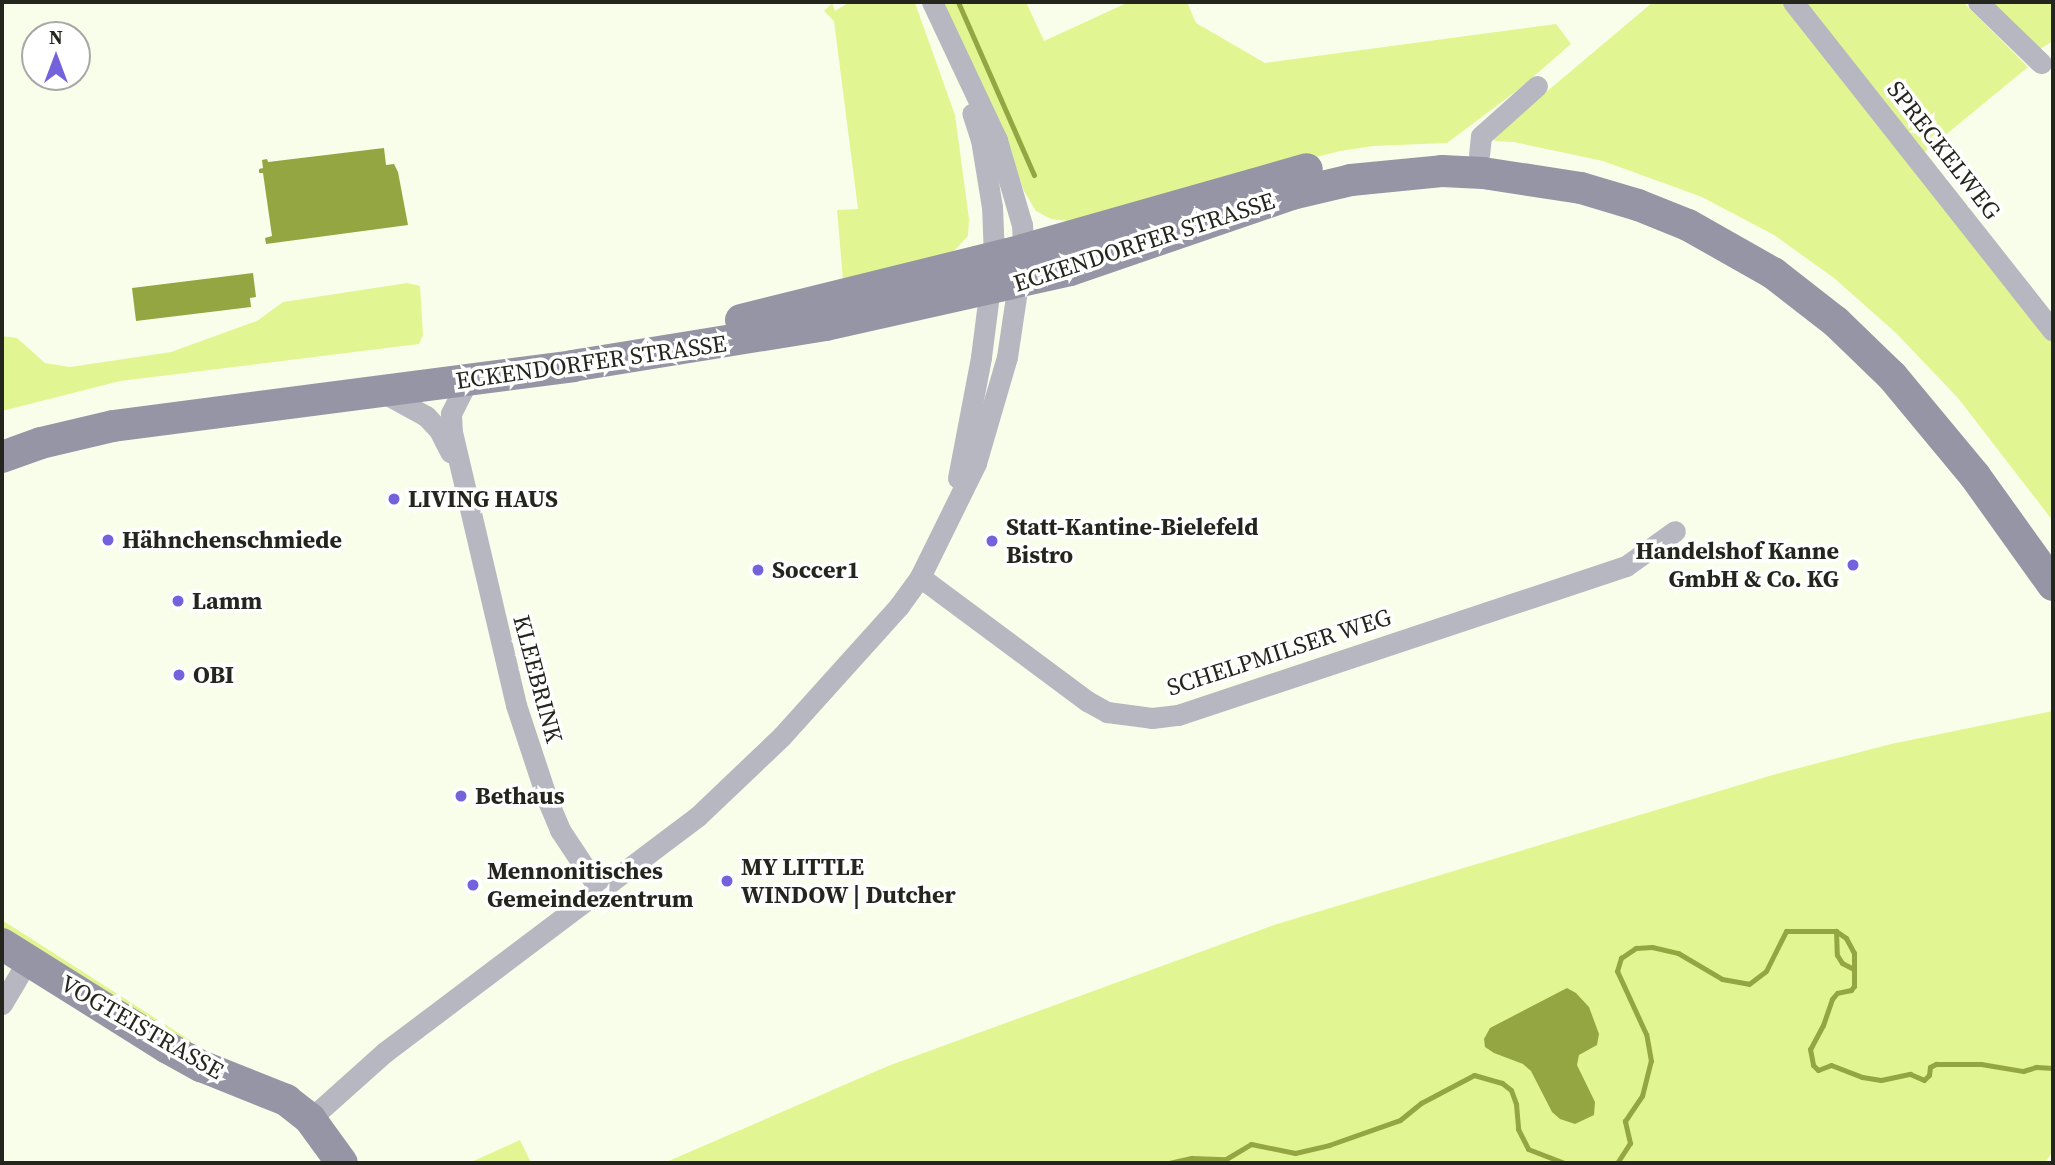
<!DOCTYPE html>
<meta charset="utf-8">
<style>
body{margin:0}
#map{position:relative;width:2055px;height:1165px;overflow:hidden;background:#f9feea;font-family:"Source Serif 4",serif}
div>[style]{position:absolute}
.green>*{inset:0;background:#e1f692}
.water>*{inset:0;background:#93a641}
.stream>*{height:5px;margin:-2.5px;padding:0 2.5px;transform-origin:2.5px;border-radius:2.5px;background:#93a641}
.street>*{height:21px;margin:-10.5px;padding:0 10.5px;transform-origin:10.5px;border-radius:10.5px;background:#b7b7c1}
.secondary>*{height:32px;margin:-16px;padding:0 16px;transform-origin:16px;border-radius:16px;background:#9595a5}
.dots>*{width:19px;height:19px;translate:-50% -50%;box-sizing:border-box;border:4px solid #fff;border-radius:50%}
span{translate:-50% -50%;white-space:nowrap;text-align:center;line-height:1.15;-webkit-text-stroke:7px #fff;paint-order:stroke}
.street-label{font-size:24px;color:#24261d}
.poi-label{font-size:24px;color:#24261d;font-weight:700}
.left{translate:0 -50%;text-align:left}
.right{translate:-100% -50%;text-align:right}
.frame{position:absolute;inset:0;border:4px solid #24261d;pointer-events:none}
.north{position:absolute;left:21px;top:21px;width:70px;height:70px;box-sizing:border-box;background:#fff;border:2px solid #a7a8a5;border-radius:50%;rotate:0deg;font-size:19px;font-weight:700;line-height:28px;text-align:center;color:#24261d}
.north::after{content:'';display:block;margin:auto;width:24px;height:32px;background:#7462dd;clip-path:polygon(50% 0,100% 100%,50% 72%,0 100%)}
</style>
<div id="map">
<div class="green">
<i style="clip-path:polygon(850px 2px,915px 3px,955px 115px,969px 219px,968px 236px,954px 251px,843px 280px,837px 210px,858px 209px,834px 21px,824px 11px,832px 3px,835px 11px)"></i>
<i style="clip-path:polygon(942px 2px,1026px 2px,1044px 41px,1129px 2px,1187px 2px,1196px 23px,1265px 63px,1556px 24px,1571px 44px,1519px 89px,1447px 143px,1373px 146px,1340px 151px,1068px 221px,1051px 219px,1036px 211px,1024px 191px,1002px 131px)"></i>
<i style="clip-path:polygon(1653px 2px,1787px 2px,2053px 334px,2053px 521px,1958px 398px,1896px 333px,1834px 278px,1774px 235px,1702px 197px,1603px 161px,1514px 142px,1495px 141px,1493px 137px)"></i>
<i style="clip-path:polygon(1799px 2px,1963px 2px,2028px 67px,1921px 155px)"></i>
<i style="clip-path:polygon(1990px 2px,2053px 2px,2053px 41px,2040px 49px)"></i>
<i style="clip-path:polygon(407px 283px,420px 286px,423px 335px,419px 344px,120px 381px,2px 411px,2px 336px,17px 338px,45px 363px,70px 367px,171px 352px,257px 321px,283px 302px)"></i>
<i style="clip-path:polygon(2053px 711px,2053px 1151px,2045px 1163px,664px 1163px,888px 1066px,1277px 924px,1776px 774px,1891px 744px)"></i>
<i style="clip-path:polygon(2px 920px,191px 1041px,187px 1050px,2px 934px)"></i>
<i style="clip-path:polygon(520px 1140px,531px 1163px,469px 1163px)"></i>
</div>
<div class="water">
<i style="clip-path:polygon(384px 148px,386px 165px,394px 164px,398px 172px,408px 225px,266px 244px,265px 238px,272px 236px,263px 173px,259px 173px,259px 169px,263px 168px,262px 160px,267px 159px,268px 162px)"></i>
<i style="clip-path:polygon(253px 273px,256px 297px,250px 298px,251px 307px,136px 321px,132px 288px)"></i>
<i style="clip-path:polygon(1567px 988px,1576px 993px,1589px 1007px,1599px 1034px,1597px 1045px,1579px 1055px,1577px 1065px,1595px 1102px,1594px 1115px,1575px 1124px,1560px 1119px,1552px 1112px,1531px 1071px,1523px 1064px,1494px 1053px,1485px 1047px,1484px 1039px,1490px 1028px)"></i>
</div>
<div class="stream">
<i style="left:958px;top:2px;width:189px;rotate:66.3deg"></i>
<i style="left:1836px;top:931px;width:24px;rotate:88deg"></i>
<i style="left:1837px;top:955px;width:9px;rotate:58deg"></i>
<i style="left:1842px;top:963px;width:13px;rotate:27deg"></i>
<i style="left:1169px;top:1163px;width:23px;rotate:-13deg"></i>
<i style="left:1191px;top:1158px;width:35px;rotate:2deg"></i>
<i style="left:1226px;top:1159px;width:29px;rotate:-31deg"></i>
<i style="left:1251px;top:1144px;width:45px;rotate:11.6deg"></i>
<i style="left:1295px;top:1153px;width:35px;rotate:-13deg"></i>
<i style="left:1329px;top:1145px;width:75px;rotate:-19.4deg"></i>
<i style="left:1400px;top:1120px;width:27px;rotate:-39deg"></i>
<i style="left:1421px;top:1103px;width:60px;rotate:-27.8deg"></i>
<i style="left:1474px;top:1075px;width:29px;rotate:16deg"></i>
<i style="left:1502px;top:1083px;width:11px;rotate:38deg"></i>
<i style="left:1511px;top:1090px;width:15px;rotate:70deg"></i>
<i style="left:1516px;top:1104px;width:25px;rotate:85deg"></i>
<i style="left:1518px;top:1129px;width:22px;rotate:63deg"></i>
<i style="left:1528px;top:1149px;width:39px;rotate:21deg"></i>
<i style="left:1617px;top:1163px;width:24px;rotate:-57deg"></i>
<i style="left:1630px;top:1143px;width:23px;rotate:-103deg"></i>
<i style="left:1625px;top:1121px;width:30px;rotate:-56deg"></i>
<i style="left:1642px;top:1096px;width:36px;rotate:-76deg"></i>
<i style="left:1651px;top:1061px;width:27px;rotate:-100deg"></i>
<i style="left:1646px;top:1034px;width:69px;rotate:-114.7deg"></i>
<i style="left:1617px;top:971px;width:14px;rotate:-73deg"></i>
<i style="left:1621px;top:958px;width:18px;rotate:-34deg"></i>
<i style="left:1636px;top:948px;width:16px;rotate:-4deg"></i>
<i style="left:1652px;top:947px;width:27px;rotate:13deg"></i>
<i style="left:1678px;top:953px;width:51px;rotate:30.6deg"></i>
<i style="left:1722px;top:979px;width:27px;rotate:10deg"></i>
<i style="left:1749px;top:984px;width:21px;rotate:-37deg"></i>
<i style="left:1766px;top:971px;width:45px;rotate:-63.4deg"></i>
<i style="left:1786px;top:931px;width:50px"></i>
<i style="left:1836px;top:931px;width:12px;rotate:35deg"></i>
<i style="left:1846px;top:938px;width:17px;rotate:62deg"></i>
<i style="left:1854px;top:953px;width:33px;rotate:90deg"></i>
<i style="left:1854px;top:986px;width:5px;rotate:127deg"></i>
<i style="left:1851px;top:990px;width:14px;rotate:168deg"></i>
<i style="left:1837px;top:993px;width:8px;rotate:130deg"></i>
<i style="left:1832px;top:999px;width:28px;rotate:109deg"></i>
<i style="left:1823px;top:1025px;width:27px;rotate:118deg"></i>
<i style="left:1810px;top:1049px;width:16px;rotate:79deg"></i>
<i style="left:1813px;top:1065px;width:7px;rotate:45deg"></i>
<i style="left:1818px;top:1070px;width:14px;rotate:-21deg"></i>
<i style="left:1831px;top:1065px;width:33px;rotate:21deg"></i>
<i style="left:1862px;top:1077px;width:19px;rotate:9deg"></i>
<i style="left:1881px;top:1080px;width:30px;rotate:-12deg"></i>
<i style="left:1910px;top:1074px;width:15px;rotate:23deg"></i>
<i style="left:1924px;top:1080px;width:7px;rotate:-45deg"></i>
<i style="left:1929px;top:1075px;width:8px;rotate:-83deg"></i>
<i style="left:1930px;top:1067px;width:7px;rotate:-27deg"></i>
<i style="left:1936px;top:1064px;width:45px"></i>
<i style="left:1981px;top:1064px;width:43px;rotate:9.5deg"></i>
<i style="left:2023px;top:1071px;width:14px;rotate:-17deg"></i>
<i style="left:2036px;top:1067px;width:17px;rotate:3deg"></i>
</div>
<div class="street">
<i style="left:1793px;top:2px;width:419px;rotate:51.7deg"></i>
<i style="left:1978px;top:2px;width:88px;rotate:44.1deg"></i>
<i style="left:1479px;top:155px;width:19px;rotate:-84deg"></i>
<i style="left:1481px;top:136px;width:75px;rotate:-41.8deg"></i>
<i style="left:468px;top:380px;width:38px;rotate:117deg"></i>
<i style="left:451px;top:414px;width:18px;rotate:87deg"></i>
<i style="left:452px;top:432px;width:280px;rotate:76.8deg"></i>
<i style="left:516px;top:705px;width:99px;rotate:71.7deg"></i>
<i style="left:547px;top:799px;width:34px;rotate:67deg"></i>
<i style="left:560px;top:830px;width:74px;rotate:56.5deg"></i>
<i style="left:382px;top:392px;width:50px;rotate:28.6deg"></i>
<i style="left:426px;top:416px;width:19px;rotate:47deg"></i>
<i style="left:439px;top:430px;width:25px;rotate:63deg"></i>
<i style="left:958px;top:478px;width:123px;rotate:-79.2deg"></i>
<i style="left:981px;top:357px;width:102px;rotate:-82.7deg"></i>
<i style="left:994px;top:256px;width:49px;rotate:-92.3deg"></i>
<i style="left:992px;top:207px;width:68px;rotate:-99.3deg"></i>
<i style="left:981px;top:140px;width:28px;rotate:-108deg"></i>
<i style="left:920px;top:577px;width:208px;rotate:36.6deg"></i>
<i style="left:1087px;top:701px;width:23px;rotate:29deg"></i>
<i style="left:1107px;top:712px;width:45px;rotate:7.6deg"></i>
<i style="left:1152px;top:718px;width:26px;rotate:-7deg"></i>
<i style="left:1178px;top:715px;width:472px;rotate:-18.4deg"></i>
<i style="left:1626px;top:566px;width:60px;rotate:-35.5deg"></i>
<i style="left:2px;top:1004px;width:51px;rotate:-59.4deg"></i>
<i style="left:310px;top:1119px;width:101px;rotate:-41.8deg"></i>
<i style="left:385px;top:1052px;width:391px;rotate:-37deg"></i>
<i style="left:697px;top:817px;width:117px;rotate:-43.6deg"></i>
<i style="left:782px;top:736px;width:175px;rotate:-48deg"></i>
<i style="left:899px;top:606px;width:36px;rotate:-54deg"></i>
<i style="left:920px;top:577px;width:127px;rotate:-63.8deg"></i>
<i style="left:976px;top:463px;width:110px;rotate:-73.7deg"></i>
<i style="left:1007px;top:357px;width:108px;rotate:-81.5deg"></i>
<i style="left:1023px;top:250px;width:25px;rotate:-92deg"></i>
<i style="left:1022px;top:225px;width:89px;rotate:-106.4deg"></i>
<i style="left:997px;top:140px;width:153px;rotate:-115.2deg"></i>
</div>
<div class="secondary">
<i style="left:741px;top:320px;width:291px;rotate:-13.9deg"></i>
<i style="left:1023px;top:250px;width:295px;rotate:-15.9deg"></i>
<i style="left:2px;top:457px;width:41px;rotate:-19.7deg"></i>
<i style="left:41px;top:443px;width:74px;rotate:-13.3deg"></i>
<i style="left:113px;top:426px;width:463px;rotate:-7.4deg"></i>
<i style="left:572px;top:366px;width:257px;rotate:-9.2deg"></i>
<i style="left:826px;top:325px;width:250px;rotate:-12.7deg"></i>
<i style="left:1070px;top:270px;width:235px;rotate:-18.9deg"></i>
<i style="left:1292px;top:194px;width:61px;rotate:-13.3deg"></i>
<i style="left:1351px;top:180px;width:91px;rotate:-5.6deg"></i>
<i style="left:1442px;top:171px;width:41px;rotate:2.8deg"></i>
<i style="left:1483px;top:173px;width:99px;rotate:8.7deg"></i>
<i style="left:1581px;top:188px;width:59px;rotate:16.6deg"></i>
<i style="left:1638px;top:205px;width:54px;rotate:21.8deg"></i>
<i style="left:1688px;top:225px;width:98px;rotate:29.5deg"></i>
<i style="left:1773px;top:273px;width:80px;rotate:37.9deg"></i>
<i style="left:1836px;top:322px;width:78px;rotate:44deg"></i>
<i style="left:1892px;top:376px;width:130px;rotate:50.3deg"></i>
<i style="left:1975px;top:476px;width:134px;rotate:54.4deg"></i>
<i style="left:2px;top:944px;width:196px;rotate:32.1deg"></i>
<i style="left:168px;top:1048px;width:38px;rotate:29deg"></i>
<i style="left:201px;top:1066px;width:92px;rotate:21.8deg"></i>
<i style="left:286px;top:1100px;width:31px;rotate:38deg"></i>
<i style="left:310px;top:1119px;width:54px;rotate:54deg"></i>
</div>
<div class="dots">
<i style="left:394px;top:499px;background:#7462dd"></i>
<i style="left:108px;top:540px;background:#7462dd"></i>
<i style="left:992px;top:541px;background:#7462dd"></i>
<i style="left:1853px;top:565px;background:#7462dd"></i>
<i style="left:758px;top:570px;background:#7462dd"></i>
<i style="left:178px;top:601px;background:#7462dd"></i>
<i style="left:179px;top:675px;background:#7462dd"></i>
<i style="left:461px;top:796px;background:#7462dd"></i>
<i style="left:727px;top:881px;background:#7462dd"></i>
<i style="left:473px;top:885px;background:#7462dd"></i>
</div>
<div class="street-label">
<span style="left:1944px;top:150px;rotate:52deg">SPRECKELWEG</span>
<span style="left:1144px;top:242px;rotate:-18deg">ECKENDORFER STRASSE</span>
<span style="left:591px;top:362px;rotate:-8deg">ECKENDORFER STRASSE</span>
<span style="left:1279px;top:652px;rotate:-18deg">SCHELPMILSER WEG</span>
<span style="left:538px;top:679px;rotate:75deg">KLEEBRINK</span>
<span style="left:142px;top:1027px;rotate:30deg">VOGTEISTRASSE</span>
</div>
<div class="poi-label">
<span class="left" style="left:408px;top:499px">LIVING HAUS</span>
<span class="left" style="left:1006px;top:541px">Statt-Kantine-Bielefeld<br>Bistro</span>
<span class="left" style="left:122px;top:540px">Hähnchenschmiede</span>
<span class="right" style="left:1839px;top:565px">Handelshof Kanne<br>GmbH &amp; Co. KG</span>
<span class="left" style="left:772px;top:570px">Soccer1</span>
<span class="left" style="left:192px;top:601px">Lamm</span>
<span class="left" style="left:193px;top:675px">OBI</span>
<span class="left" style="left:475px;top:796px">Bethaus</span>
<span class="left" style="left:741px;top:881px">MY LITTLE<br>WINDOW | Dutcher</span>
<span class="left" style="left:487px;top:885px">Mennonitisches<br>Gemeindezentrum</span>
</div>
<div class="frame"></div>
<div class="north">N</div>
</div>
